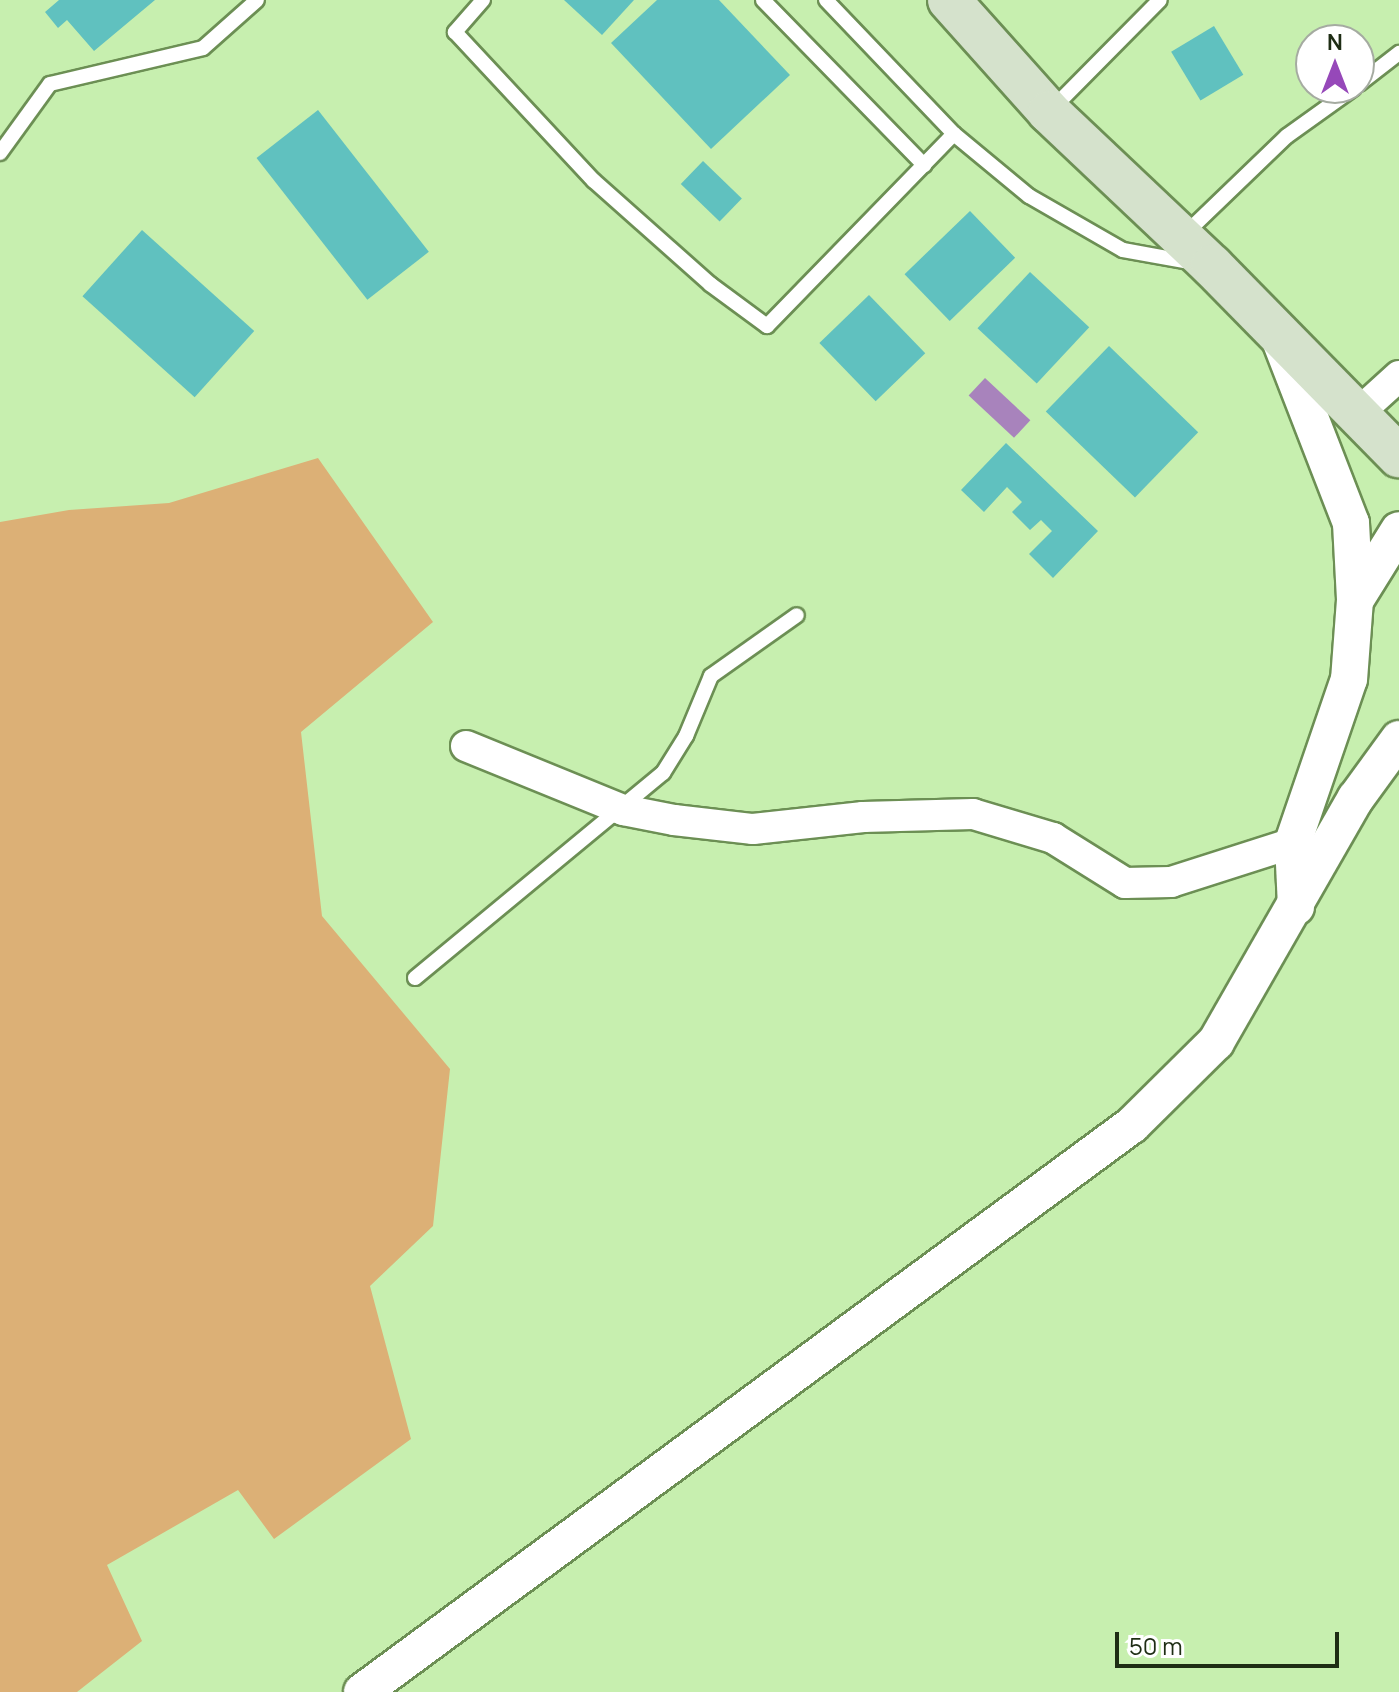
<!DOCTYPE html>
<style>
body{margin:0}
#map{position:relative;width:1399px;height:1692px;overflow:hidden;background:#c7efaf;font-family:Manrope,sans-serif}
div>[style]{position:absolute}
.green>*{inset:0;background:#dcb076}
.water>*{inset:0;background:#a883bc;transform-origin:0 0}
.building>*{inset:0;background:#60c1bf;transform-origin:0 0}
.roads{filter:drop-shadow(2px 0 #6c8f54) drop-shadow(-2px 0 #6c8f54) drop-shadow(0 2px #6c8f54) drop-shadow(0 -2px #6c8f54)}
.service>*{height:14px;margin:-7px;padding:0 7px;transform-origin:7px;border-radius:7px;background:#fff}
.minor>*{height:30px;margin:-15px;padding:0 15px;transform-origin:15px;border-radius:15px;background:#fff}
.tertiary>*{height:36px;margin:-18px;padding:0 18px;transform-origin:18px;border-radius:18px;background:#fff}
.secondary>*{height:42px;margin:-21px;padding:0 21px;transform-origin:21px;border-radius:21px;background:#d5e2cc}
span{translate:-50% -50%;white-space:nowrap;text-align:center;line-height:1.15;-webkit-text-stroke:6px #fff;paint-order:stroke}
.north{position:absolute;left:1295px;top:24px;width:80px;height:80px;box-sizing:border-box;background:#fff;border:2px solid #a5aba1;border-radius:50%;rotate:0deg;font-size:22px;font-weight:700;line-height:32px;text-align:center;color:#1e2d14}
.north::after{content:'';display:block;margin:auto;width:28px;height:36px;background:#9648b9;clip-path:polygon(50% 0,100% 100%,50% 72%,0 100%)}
.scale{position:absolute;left:1115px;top:1632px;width:224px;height:36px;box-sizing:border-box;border:4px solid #1e2d14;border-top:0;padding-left:10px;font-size:24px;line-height:28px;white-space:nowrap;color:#1e2d14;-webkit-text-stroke:6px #fff;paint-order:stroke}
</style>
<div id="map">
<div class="green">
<i style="clip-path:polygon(318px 458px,433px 622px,301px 732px,322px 916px,450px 1069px,433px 1226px,370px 1286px,411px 1439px,274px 1539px,238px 1490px,107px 1565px,142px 1641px,77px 1692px,0 1692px,0 522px,69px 510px,169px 503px)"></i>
</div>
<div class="water">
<i style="left:985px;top:378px;width:62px;height:24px;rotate:43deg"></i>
</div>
<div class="building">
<i style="clip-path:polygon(59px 0,155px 0,94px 51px,67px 20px,58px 28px,45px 12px)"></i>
<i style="clip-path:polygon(564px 0,634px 0,602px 35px)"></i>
<i style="clip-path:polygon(657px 0,719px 0,790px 75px,711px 149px,611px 43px)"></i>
<i style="left:1214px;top:26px;width:57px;height:50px;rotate:59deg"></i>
<i style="left:318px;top:110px;width:180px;height:78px;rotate:52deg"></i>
<i style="left:703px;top:161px;width:54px;height:32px;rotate:44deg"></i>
<i style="left:970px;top:211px;width:65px;height:91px;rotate:46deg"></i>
<i style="left:142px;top:230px;width:151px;height:89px;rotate:42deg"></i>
<i style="left:1030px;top:272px;width:81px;height:77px;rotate:43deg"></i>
<i style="left:869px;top:295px;width:81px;height:69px;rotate:46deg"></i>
<i style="left:1109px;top:346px;width:124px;height:91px;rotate:44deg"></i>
<i style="clip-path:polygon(1006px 443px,1098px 531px,1053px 578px,1029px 554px,1052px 531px,1041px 520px,1030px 530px,1012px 512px,1022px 502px,1007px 487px,984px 512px,961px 490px)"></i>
</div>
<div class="roads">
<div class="service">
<i style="left:483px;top:0;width:43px;rotate:131.2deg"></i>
<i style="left:455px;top:32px;width:204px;rotate:47deg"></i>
<i style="left:594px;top:181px;width:155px;rotate:41.6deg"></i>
<i style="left:710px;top:284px;width:71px;rotate:36.4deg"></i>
<i style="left:767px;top:326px;width:268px;rotate:-45.8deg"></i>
<i style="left:763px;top:0;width:231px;rotate:45.7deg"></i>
<i style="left:826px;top:0;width:185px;rotate:46.3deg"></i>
<i style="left:954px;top:134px;width:97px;rotate:39.6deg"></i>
<i style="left:1029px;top:196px;width:108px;rotate:29.9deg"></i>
<i style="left:1123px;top:250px;width:68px;rotate:10.2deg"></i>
<i style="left:1359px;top:84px;width:51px;rotate:-37.8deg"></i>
<i style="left:1052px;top:109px;width:153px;rotate:-45.3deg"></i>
<i style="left:0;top:153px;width:85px;rotate:-54.1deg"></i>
<i style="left:50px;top:84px;width:157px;rotate:-13.2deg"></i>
<i style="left:203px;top:48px;width:72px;rotate:-41.6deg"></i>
<i style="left:1185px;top:234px;width:141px;rotate:-43.9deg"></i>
<i style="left:1287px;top:136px;width:82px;rotate:-35.6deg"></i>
<i style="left:415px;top:978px;width:322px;rotate:-39.6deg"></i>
<i style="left:663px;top:773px;width:44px;rotate:-58.1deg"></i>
<i style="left:686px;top:736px;width:65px;rotate:-67.4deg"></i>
<i style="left:711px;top:676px;width:105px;rotate:-35.3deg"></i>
</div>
<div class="minor">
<i style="left:1356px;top:415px;width:58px;rotate:-42.2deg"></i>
<i style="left:466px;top:746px;width:170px;rotate:22.2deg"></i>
<i style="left:623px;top:810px;width:52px;rotate:11.1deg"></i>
<i style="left:674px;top:820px;width:80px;rotate:6.5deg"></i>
<i style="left:753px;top:829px;width:111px;rotate:-6.2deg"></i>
<i style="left:863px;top:817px;width:110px;rotate:-1.6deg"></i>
<i style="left:973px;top:814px;width:84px;rotate:16.7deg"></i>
<i style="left:1053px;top:838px;width:85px;rotate:32deg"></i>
<i style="left:1125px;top:883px;width:46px;rotate:-1.2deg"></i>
<i style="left:1171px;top:882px;width:128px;rotate:-17.7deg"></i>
</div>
<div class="tertiary">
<i style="left:1280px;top:340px;width:196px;rotate:68.8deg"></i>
<i style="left:1351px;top:523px;width:77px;rotate:87deg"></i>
<i style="left:1355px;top:600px;width:79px;rotate:94.3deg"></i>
<i style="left:1349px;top:679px;width:173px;rotate:108.9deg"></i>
<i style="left:1293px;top:843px;width:64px;rotate:87.3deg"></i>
<i style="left:1356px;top:599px;width:81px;rotate:-58.1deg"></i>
<i style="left:362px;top:1692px;width:956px;rotate:-36.37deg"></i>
<i style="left:1132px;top:1125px;width:118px;rotate:-44.7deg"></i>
<i style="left:1216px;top:1042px;width:281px;rotate:-60.2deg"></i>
<i style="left:1356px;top:798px;width:73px;rotate:-53.9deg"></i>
</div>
<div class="secondary">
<i style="left:949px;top:0;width:150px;rotate:48.2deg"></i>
<i style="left:1049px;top:112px;width:224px;rotate:43.4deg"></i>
<i style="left:1212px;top:266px;width:267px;rotate:45.5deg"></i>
</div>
</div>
<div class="north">N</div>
<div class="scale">50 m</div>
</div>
